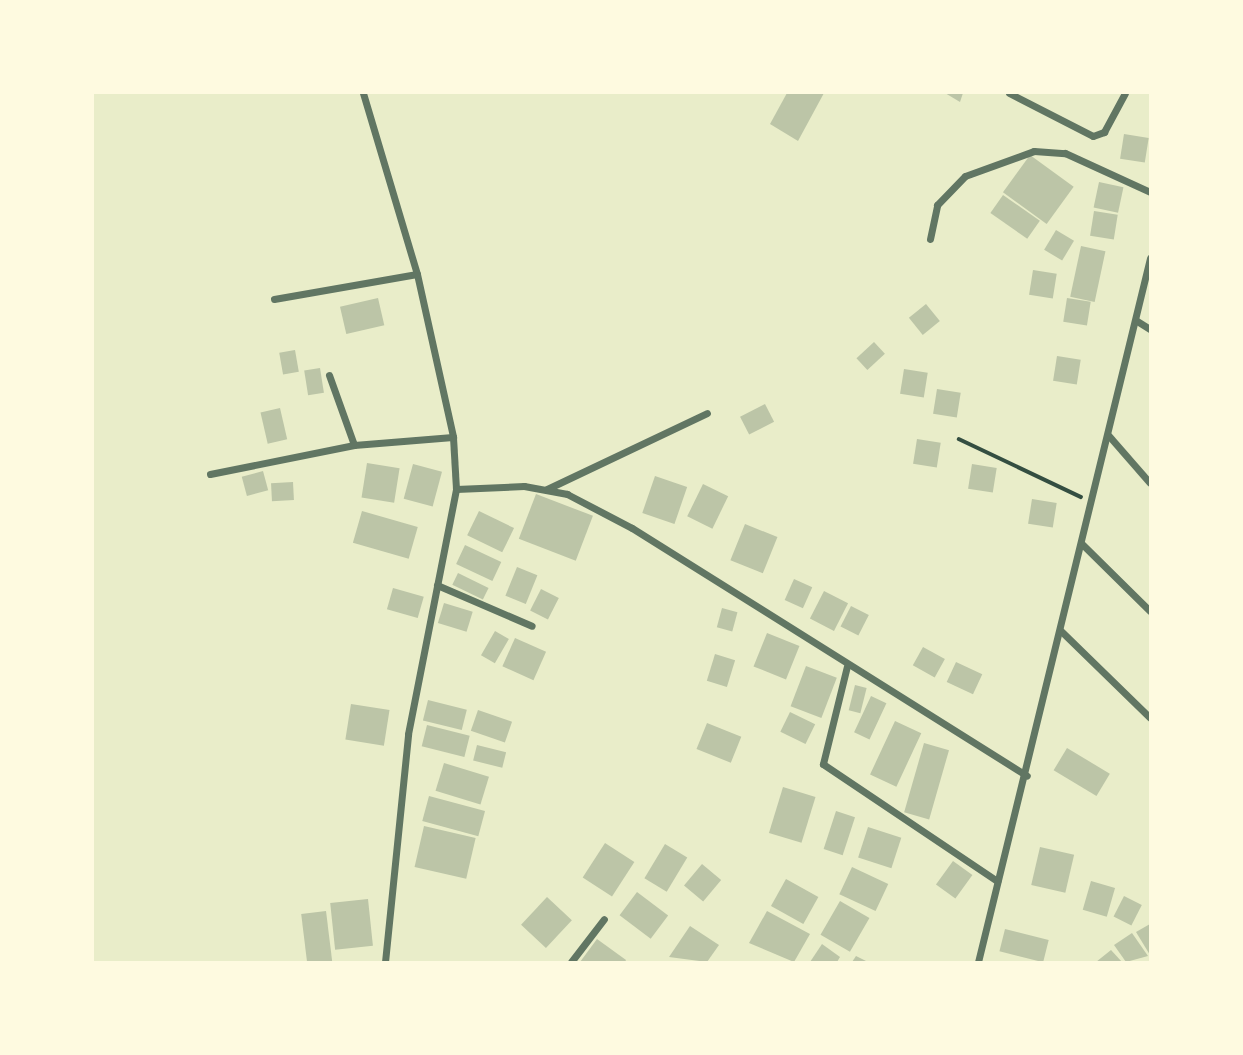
<!DOCTYPE html>
<style>
body{margin:0}
#map{position:relative;width:1243px;height:1055px;overflow:hidden;background:#e9edc9;font-family:Rubik,sans-serif}
div>[style]{position:absolute}
.building>*{inset:0;background:#bcc5a7;transform-origin:0 0}
.path>*{height:3.5px;margin:-1.75px;padding:0 1.75px;transform-origin:1.75px;border-radius:1.75px;background:#344e41}
.minor>*{height:7px;margin:-3.5px;padding:0 3.5px;transform-origin:3.5px;border-radius:3.5px;background:#617663}
span{translate:-50% -50%;white-space:nowrap;text-align:center;line-height:1.15;-webkit-text-stroke:6px #fefae0;paint-order:stroke}
.frame{position:absolute;inset:0;border:94px solid #fefae0;pointer-events:none}
</style>
<div id="map">
<div class="building">
<i style="clip-path:polygon(787px 93px,824px 93px,798px 141px,770px 124px)"></i>
<i style="clip-path:polygon(945px 93px,963px 93px,960px 102px)"></i>
<i style="left:1124px;top:134px;width:25px;height:25px;rotate:9deg"></i>
<i style="left:1030px;top:155px;width:54px;height:46px;rotate:36deg"></i>
<i style="left:1099px;top:182px;width:25px;height:26px;rotate:12deg"></i>
<i style="left:1003px;top:195px;width:45px;height:22px;rotate:35deg"></i>
<i style="left:1094px;top:211px;width:24px;height:25px;rotate:9deg"></i>
<i style="left:1056px;top:230px;width:21px;height:23px;rotate:31deg"></i>
<i style="left:1081px;top:246px;width:25px;height:52px;rotate:12deg"></i>
<i style="left:1033px;top:270px;width:24px;height:25px;rotate:9deg"></i>
<i style="left:378px;top:298px;width:28px;height:39px;rotate:77deg"></i>
<i style="left:1067px;top:298px;width:24px;height:24px;rotate:9deg"></i>
<i style="left:926px;top:304px;width:22px;height:22px;rotate:51deg"></i>
<i style="left:874px;top:342px;width:16px;height:24px;rotate:47deg"></i>
<i style="left:295px;top:350px;width:22px;height:16px;rotate:80deg"></i>
<i style="left:1057px;top:356px;width:24px;height:25px;rotate:9deg"></i>
<i style="left:320px;top:368px;width:25px;height:16px;rotate:81deg"></i>
<i style="left:904px;top:369px;width:24px;height:25px;rotate:9deg"></i>
<i style="left:937px;top:389px;width:24px;height:25px;rotate:9deg"></i>
<i style="left:765px;top:404px;width:20px;height:28px;rotate:63deg"></i>
<i style="left:280px;top:408px;width:32px;height:20px;rotate:77deg"></i>
<i style="left:917px;top:439px;width:24px;height:25px;rotate:9deg"></i>
<i style="left:367px;top:463px;width:33px;height:35px;rotate:9deg"></i>
<i style="left:413px;top:464px;width:30px;height:36px;rotate:15deg"></i>
<i style="left:972px;top:464px;width:25px;height:25px;rotate:9deg"></i>
<i style="left:263px;top:471px;width:20px;height:22px;rotate:75deg"></i>
<i style="left:655px;top:476px;width:34px;height:39px;rotate:19deg"></i>
<i style="left:293px;top:482px;width:18px;height:22px;rotate:87deg"></i>
<i style="left:703px;top:484px;width:28px;height:36px;rotate:26deg"></i>
<i style="left:536px;top:494px;width:61px;height:48px;rotate:21deg"></i>
<i style="left:1032px;top:499px;width:25px;height:25px;rotate:9deg"></i>
<i style="left:362px;top:511px;width:58px;height:33px;rotate:16deg"></i>
<i style="left:479px;top:511px;width:39px;height:27px;rotate:26deg"></i>
<i style="left:745px;top:524px;width:35px;height:39px;rotate:22deg"></i>
<i style="left:465px;top:545px;width:40px;height:21px;rotate:25deg"></i>
<i style="left:517px;top:567px;width:22px;height:31px;rotate:22deg"></i>
<i style="left:458px;top:573px;width:34px;height:13px;rotate:26deg"></i>
<i style="left:794px;top:579px;width:20px;height:23px;rotate:24deg"></i>
<i style="left:393px;top:588px;width:32px;height:22px;rotate:16deg"></i>
<i style="left:541px;top:589px;width:20px;height:24px;rotate:27deg"></i>
<i style="left:824px;top:591px;width:27px;height:31px;rotate:27deg"></i>
<i style="left:444px;top:603px;width:30px;height:21px;rotate:17deg"></i>
<i style="left:851px;top:606px;width:20px;height:23px;rotate:27deg"></i>
<i style="left:722px;top:608px;width:16px;height:20px;rotate:15deg"></i>
<i style="left:495px;top:631px;width:16px;height:28px;rotate:30deg"></i>
<i style="left:767px;top:633px;width:35px;height:36px;rotate:22deg"></i>
<i style="left:515px;top:638px;width:34px;height:31px;rotate:24deg"></i>
<i style="left:923px;top:647px;width:25px;height:21px;rotate:29deg"></i>
<i style="left:715px;top:654px;width:21px;height:28px;rotate:17deg"></i>
<i style="left:956px;top:662px;width:29px;height:22px;rotate:25deg"></i>
<i style="left:806px;top:666px;width:33px;height:43px;rotate:21deg"></i>
<i style="left:855px;top:685px;width:12px;height:26px;rotate:14deg"></i>
<i style="left:871px;top:696px;width:17px;height:40px;rotate:25deg"></i>
<i style="left:428px;top:700px;width:40px;height:21px;rotate:14deg"></i>
<i style="left:351px;top:704px;width:39px;height:36px;rotate:9deg"></i>
<i style="left:478px;top:710px;width:36px;height:22px;rotate:19deg"></i>
<i style="left:790px;top:712px;width:28px;height:22px;rotate:26deg"></i>
<i style="left:895px;top:721px;width:29px;height:59px;rotate:25deg"></i>
<i style="left:707px;top:723px;width:37px;height:28px;rotate:22deg"></i>
<i style="left:427px;top:725px;width:44px;height:22px;rotate:14deg"></i>
<i style="left:924px;top:743px;width:26px;height:72px;rotate:16deg"></i>
<i style="left:477px;top:745px;width:30px;height:16px;rotate:14deg"></i>
<i style="left:1067px;top:748px;width:50px;height:26px;rotate:31deg"></i>
<i style="left:444px;top:763px;width:47px;height:29px;rotate:17deg"></i>
<i style="left:783px;top:787px;width:34px;height:48px;rotate:17deg"></i>
<i style="left:429px;top:796px;width:58px;height:26px;rotate:15deg"></i>
<i style="left:836px;top:811px;width:20px;height:40px;rotate:18deg"></i>
<i style="left:424px;top:826px;width:53px;height:42px;rotate:13deg"></i>
<i style="left:868px;top:827px;width:35px;height:32px;rotate:18deg"></i>
<i style="left:605px;top:843px;width:35px;height:41px;rotate:33deg"></i>
<i style="left:665px;top:844px;width:26px;height:40px;rotate:31deg"></i>
<i style="left:1040px;top:847px;width:35px;height:39px;rotate:13deg"></i>
<i style="left:953px;top:861px;width:24px;height:29px;rotate:36deg"></i>
<i style="left:702px;top:864px;width:25px;height:28px;rotate:40deg"></i>
<i style="left:852px;top:867px;width:40px;height:30px;rotate:25deg"></i>
<i style="left:786px;top:879px;width:37px;height:31px;rotate:29deg"></i>
<i style="left:1091px;top:881px;width:25px;height:30px;rotate:16deg"></i>
<i style="left:637px;top:892px;width:39px;height:29px;rotate:37deg"></i>
<i style="left:1124px;top:896px;width:20px;height:23px;rotate:27deg"></i>
<i style="left:547px;top:897px;width:34px;height:38px;rotate:43deg"></i>
<i style="left:368px;top:899px;width:47px;height:38px;rotate:84deg"></i>
<i style="left:840px;top:901px;width:34px;height:39px;rotate:30deg"></i>
<i style="left:326px;top:911px;width:51px;height:25px;rotate:83deg"></i>
<i style="clip-path:polygon(767px 911px,810px 934px,794px 962px,749px 943px)"></i>
<i style="clip-path:polygon(1150px 924px,1150px 955px,1136px 932px)"></i>
<i style="clip-path:polygon(690px 926px,719px 945px,707px 962px,669px 957px)"></i>
<i style="left:1005px;top:929px;width:45px;height:23px;rotate:14deg"></i>
<i style="clip-path:polygon(1132px 933px,1148px 956px,1126px 962px,1114px 945px)"></i>
<i style="clip-path:polygon(597px 939px,626px 960px,625px 962px,580px 962px)"></i>
<i style="clip-path:polygon(822px 944px,840px 957px,837px 962px,810px 962px)"></i>
<i style="clip-path:polygon(1111px 950px,1122px 962px,1096px 962px)"></i>
<i style="clip-path:polygon(856px 956px,868px 962px,852px 962px)"></i>
</div>
<div class="path">
<i style="left:959px;top:439px;width:135px;rotate:25.4deg"></i>
</div>
<div class="minor">
<i style="left:363px;top:93px;width:189px;rotate:73.4deg"></i>
<i style="left:1009px;top:93px;width:94px;rotate:27.1deg"></i>
<i style="left:1093px;top:136px;width:12px;rotate:-20deg"></i>
<i style="left:1104px;top:132px;width:44px;rotate:-61.7deg"></i>
<i style="left:930px;top:239px;width:35px;rotate:-78deg"></i>
<i style="left:937px;top:205px;width:40px;rotate:-46deg"></i>
<i style="left:965px;top:176px;width:73px;rotate:-19.9deg"></i>
<i style="left:1034px;top:151px;width:31px;rotate:4deg"></i>
<i style="left:1065px;top:153px;width:94px;rotate:24.6deg"></i>
<i style="left:274px;top:299px;width:145px;rotate:-9.9deg"></i>
<i style="left:417px;top:274px;width:167px;rotate:77.5deg"></i>
<i style="left:453px;top:437px;width:52px;rotate:86.7deg"></i>
<i style="left:1137px;top:321px;width:15px;rotate:32deg"></i>
<i style="left:329px;top:375px;width:74px;rotate:70.3deg"></i>
<i style="left:1109px;top:436px;width:62px;rotate:48.9deg"></i>
<i style="left:210px;top:474px;width:147px;rotate:-11.4deg"></i>
<i style="left:354px;top:445px;width:99px;rotate:-4.6deg"></i>
<i style="left:547px;top:489px;width:177px;rotate:-25.4deg"></i>
<i style="left:1082px;top:544px;width:95px;rotate:44.6deg"></i>
<i style="left:437px;top:585px;width:103px;rotate:23.3deg"></i>
<i style="left:1061px;top:631px;width:124px;rotate:44.3deg"></i>
<i style="left:847px;top:666px;width:101px;rotate:103.8deg"></i>
<i style="left:823px;top:764px;width:210px;rotate:33.9deg"></i>
<i style="left:385px;top:962px;width:229px;rotate:-84.2deg"></i>
<i style="left:408px;top:734px;width:250px;rotate:-78.9deg"></i>
<i style="left:456px;top:489px;width:68px;rotate:-2.5deg"></i>
<i style="left:524px;top:486px;width:44px;rotate:10.5deg"></i>
<i style="left:567px;top:494px;width:73px;rotate:27.6deg"></i>
<i style="left:632px;top:528px;width:466px;rotate:32.1deg"></i>
<i style="left:571px;top:962px;width:54px;rotate:-52.5deg"></i>
<i style="left:978px;top:962px;width:725px;rotate:-76.27deg"></i>
</div>
<div class="frame"></div>
</div>
